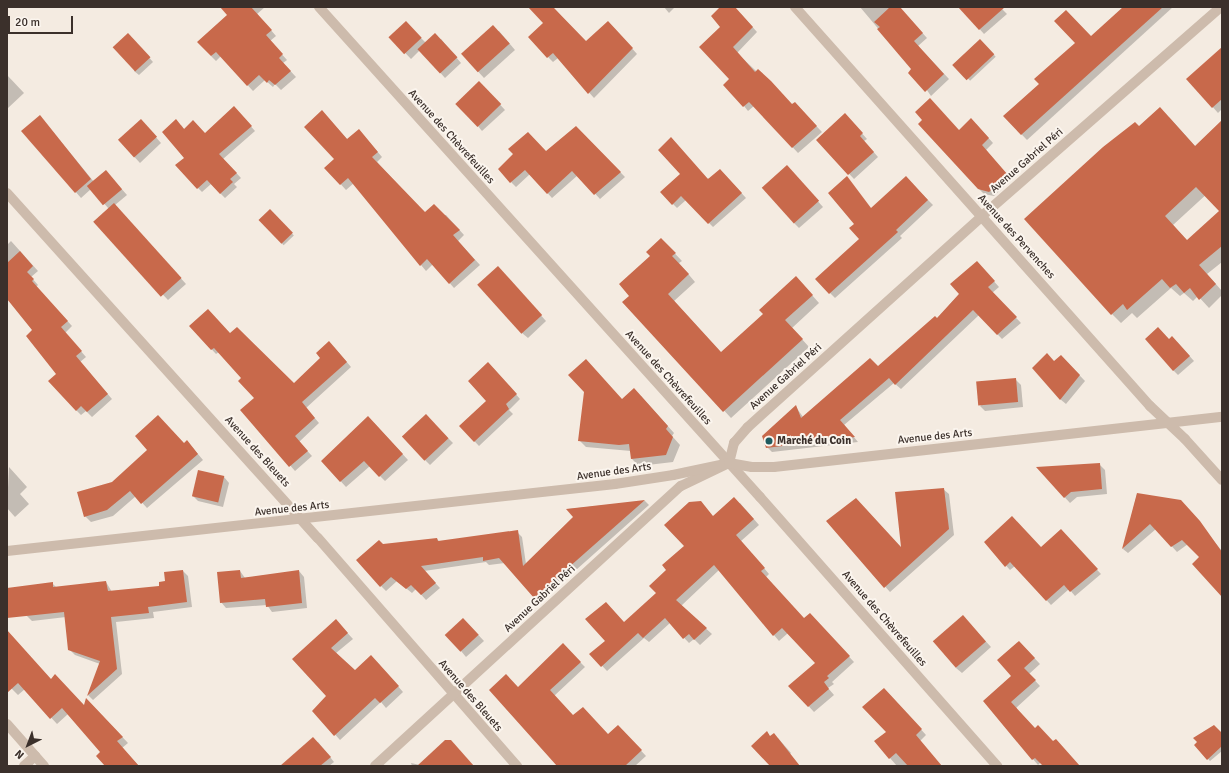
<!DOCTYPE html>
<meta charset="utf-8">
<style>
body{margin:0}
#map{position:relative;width:1229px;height:773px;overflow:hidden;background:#f4ebe1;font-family:Signika,sans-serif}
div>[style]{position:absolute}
.shadow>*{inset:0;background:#0003;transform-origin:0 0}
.building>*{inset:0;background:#c8694b;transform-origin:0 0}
.minor>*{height:10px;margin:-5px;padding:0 5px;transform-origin:5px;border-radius:5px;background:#cdbbac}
.tertiary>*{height:10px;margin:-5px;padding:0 5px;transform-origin:5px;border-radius:5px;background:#cdbbac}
.dots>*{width:11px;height:11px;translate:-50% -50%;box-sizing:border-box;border:2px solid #fbf5ee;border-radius:50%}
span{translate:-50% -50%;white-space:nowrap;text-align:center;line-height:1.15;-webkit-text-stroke:4px #fbf5ee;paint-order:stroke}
.street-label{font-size:11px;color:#3b302b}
.poi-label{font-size:11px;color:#3b302b;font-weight:700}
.left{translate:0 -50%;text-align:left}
.frame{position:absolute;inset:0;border:8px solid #3b302b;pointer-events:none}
.north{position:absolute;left:8px;top:725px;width:40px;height:40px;-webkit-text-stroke:3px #fbf5ee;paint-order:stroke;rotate:222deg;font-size:11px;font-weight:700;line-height:16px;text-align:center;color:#3b302b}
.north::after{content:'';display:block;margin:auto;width:14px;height:18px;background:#3b302b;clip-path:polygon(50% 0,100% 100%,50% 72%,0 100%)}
.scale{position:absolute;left:8px;top:16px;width:65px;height:18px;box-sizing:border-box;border:2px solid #3b302b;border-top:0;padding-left:5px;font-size:12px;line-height:14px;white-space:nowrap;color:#3b302b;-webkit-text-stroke:3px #fbf5ee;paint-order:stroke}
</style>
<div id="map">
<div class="shadow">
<i style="clip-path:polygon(221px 7px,265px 7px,257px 14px,276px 36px,270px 41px,287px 60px,283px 63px,296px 77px,281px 90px,275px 84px,273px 87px,265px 80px,253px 91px,221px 56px,216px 61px,211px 56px,229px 15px)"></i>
<i style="clip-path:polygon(536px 7px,553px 7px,586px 43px,613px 27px,637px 54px,594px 98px,558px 58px,553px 62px,548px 57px,545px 23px)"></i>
<i style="clip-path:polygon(664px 7px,675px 7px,669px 13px)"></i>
<i style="clip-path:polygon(860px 7px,891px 7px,907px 16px,927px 38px,918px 46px,949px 79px,931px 96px,913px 70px)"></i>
<i style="clip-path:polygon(960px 7px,1000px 7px,1007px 14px,984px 34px)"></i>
<i style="clip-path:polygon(1125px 7px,1173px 7px,1027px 140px,1004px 116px)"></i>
<i style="clip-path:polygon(741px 14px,757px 32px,737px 53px,792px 105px,799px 108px,822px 132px,798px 153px,754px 106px,748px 111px,744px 106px,730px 79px,700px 47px)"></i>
<i style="clip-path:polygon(406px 23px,426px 43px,441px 39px,461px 63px,445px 78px,420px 50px,411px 59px,391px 38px)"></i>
<i style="clip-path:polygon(499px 31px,515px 50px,484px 78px,462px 54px)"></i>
<i style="clip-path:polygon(132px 38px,153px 62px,139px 75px,134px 71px)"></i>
<i style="left:980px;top:40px;width:23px;height:35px;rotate:47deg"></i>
<i style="clip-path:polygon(1222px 50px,1222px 109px,1218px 113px,1188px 79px)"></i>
<i style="clip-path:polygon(7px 75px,24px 93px,7px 109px)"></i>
<i style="clip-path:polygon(484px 87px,505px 110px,482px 131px,477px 125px)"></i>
<i style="clip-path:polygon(238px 112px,255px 131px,223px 159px,241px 178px,234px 184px,237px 187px,225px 198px,211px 184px,202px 192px,198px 188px,185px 158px,181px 125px,185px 130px,205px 134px)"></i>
<i style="clip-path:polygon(40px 116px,94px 182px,111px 177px,127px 195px,115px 205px,186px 284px,168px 300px,94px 222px,109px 209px,91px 189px,81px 198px,23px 131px)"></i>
<i style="clip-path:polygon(327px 117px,348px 140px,364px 136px,382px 157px,377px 162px,425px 214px,446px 215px,464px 235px,458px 241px,480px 265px,454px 288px,433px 264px,426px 271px,421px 265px,354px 183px,346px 190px,326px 168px,335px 159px)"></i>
<i style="clip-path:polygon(1169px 117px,1196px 147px,1222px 134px,1222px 180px,1173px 225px,1187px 241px,1222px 216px,1222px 262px,1207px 274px,1222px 291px,1222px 295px,1209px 308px,1198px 296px,1193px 301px,1184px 293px,1180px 296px,1171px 288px,1137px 318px,1132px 313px,1121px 323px,1112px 314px,1139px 128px)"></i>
<i style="clip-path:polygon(850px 120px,867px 139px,864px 141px,878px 157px,854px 179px,817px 140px)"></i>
<i style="clip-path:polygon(976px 124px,993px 143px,986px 150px,1011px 180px,994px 196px,984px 194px,979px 189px,959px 131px)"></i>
<i style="clip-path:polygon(146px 126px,161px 143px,140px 163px,119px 140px)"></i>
<i style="clip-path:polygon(576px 127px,625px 177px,600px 199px,578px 175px,552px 198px,530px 174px,516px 187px,511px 182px,532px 138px,546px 152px)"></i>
<i style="clip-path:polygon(792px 172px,823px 207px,799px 228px,794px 223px)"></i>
<i style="clip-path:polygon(724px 174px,746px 198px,713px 227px,686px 200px,677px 208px,661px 192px)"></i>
<i style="clip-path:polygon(906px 178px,933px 205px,900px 236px,902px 238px,835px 298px,816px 279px,860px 239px,872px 209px)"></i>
<i style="left:270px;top:210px;width:35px;height:14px;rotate:47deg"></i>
<i style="clip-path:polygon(661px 239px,682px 261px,679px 263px,695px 282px,674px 301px,721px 353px,803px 285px,819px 303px,792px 328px,809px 347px,731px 418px,624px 302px,631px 296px)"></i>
<i style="clip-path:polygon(11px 241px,38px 271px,31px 277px,38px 285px,36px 287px,72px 326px,65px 333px,86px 357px,80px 362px,112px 399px,92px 417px,86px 411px,81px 415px,76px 410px,33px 330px,7px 297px,7px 245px)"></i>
<i style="clip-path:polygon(982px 268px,999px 287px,992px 293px,1021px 323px,1002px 339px,979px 315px,901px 389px,894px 383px,844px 425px,858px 442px,772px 452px,767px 447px,796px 407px,803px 417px,878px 367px,937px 319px)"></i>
<i style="clip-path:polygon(503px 273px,546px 321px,528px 338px,522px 333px)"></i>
<i style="clip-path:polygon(190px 326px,230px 334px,294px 385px,334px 347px,351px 367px,306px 408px,319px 423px,299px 442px,312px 456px,295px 471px,242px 410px,255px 399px,242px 378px,219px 352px,216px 354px)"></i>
<i style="clip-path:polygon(1169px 341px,1177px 342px,1194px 361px,1178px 375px,1173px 370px)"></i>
<i style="clip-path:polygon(1061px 356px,1085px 381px,1066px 404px,1060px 399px,1054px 362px)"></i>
<i style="clip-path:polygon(493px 368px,520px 399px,509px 410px,513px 414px,479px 446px,460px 426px,488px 401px)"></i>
<i style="clip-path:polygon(1015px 379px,1021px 385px,1023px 407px,985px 411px,980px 406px)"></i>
<i style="clip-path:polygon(641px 396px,674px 433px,672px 436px,680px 445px,673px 462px,639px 466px,632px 459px,631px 451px,586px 447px,579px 440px,623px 400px)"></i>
<i style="clip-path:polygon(426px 416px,453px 443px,430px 465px,425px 460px)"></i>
<i style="clip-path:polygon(374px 423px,408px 460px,385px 481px,370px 466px,346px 487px,322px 461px)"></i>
<i style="clip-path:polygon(184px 444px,192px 447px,203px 460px,147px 508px,136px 496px,113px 516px,91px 522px,85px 516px,112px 483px)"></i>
<i style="clip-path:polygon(1099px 464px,1105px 470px,1107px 494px,1077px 497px,1070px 503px,1038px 468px)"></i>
<i style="clip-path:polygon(9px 467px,27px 487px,20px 494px,29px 504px,15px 517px,7px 508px)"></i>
<i style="clip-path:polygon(199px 472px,224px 477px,229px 483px,223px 507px,198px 501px,193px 496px)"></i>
<i style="clip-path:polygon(943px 489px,949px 494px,954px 535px,890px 592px,827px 521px,902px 549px)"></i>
<i style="clip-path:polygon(1137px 494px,1186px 507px,1222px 551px,1222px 595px,1200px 557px,1188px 544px,1177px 552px,1156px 529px,1128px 553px,1123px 549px)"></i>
<i style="clip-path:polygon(645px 501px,649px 505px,540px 602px,505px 563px,489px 565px,486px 562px,424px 571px,440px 588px,426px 600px,416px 589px,412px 593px,397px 581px,386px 591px,381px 586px,383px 545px,437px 539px,440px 542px,517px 532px,522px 537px,526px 564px,575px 517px,568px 509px)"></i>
<i style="clip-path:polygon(740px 503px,759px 525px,741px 541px,769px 574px,766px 577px,804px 619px,815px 620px,854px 662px,832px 682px,834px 684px,828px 688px,834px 695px,814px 712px,790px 686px,816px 663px,788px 633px,779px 641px,719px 570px,681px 606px,712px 634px,700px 645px,694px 639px,689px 643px,670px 623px,649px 642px,644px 638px,607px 671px,591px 654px,657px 594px,668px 570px,713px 517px)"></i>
<i style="clip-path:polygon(1060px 531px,1101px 574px,1075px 596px,1069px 589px,1051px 605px,1015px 566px,1010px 570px,985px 542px,1041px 549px)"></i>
<i style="clip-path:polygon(183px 571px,188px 576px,192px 607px,153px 612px,154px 618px,116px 622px,122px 674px,93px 700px,88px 695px,100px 664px,75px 655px,69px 649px,66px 617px,32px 621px,26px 615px,52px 583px,57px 588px,106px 582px,112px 592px,160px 587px)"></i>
<i style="clip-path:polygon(240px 571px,245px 578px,299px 571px,304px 577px,307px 608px,272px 612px,267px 605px,226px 608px,221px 602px)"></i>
<i style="clip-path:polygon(968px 622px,991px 647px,962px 673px,956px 668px)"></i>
<i style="clip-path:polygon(469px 625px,484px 641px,466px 657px,461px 651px)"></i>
<i style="clip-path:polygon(341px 626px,353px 639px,336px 653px,355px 671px,377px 662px,403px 692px,386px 708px,381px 702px,340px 740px,314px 711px,327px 696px,294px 659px)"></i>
<i style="clip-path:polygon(7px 632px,51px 680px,84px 707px,92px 705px,128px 743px,122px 748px,139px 766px,107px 766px,101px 752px,68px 714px,57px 724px,25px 689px,18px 695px,12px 689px,7px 683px)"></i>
<i style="clip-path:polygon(563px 645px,585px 667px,554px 696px,573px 717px,608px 735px,618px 726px,646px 756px,635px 766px,577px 766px,518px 688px)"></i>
<i style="clip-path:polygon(1024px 647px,1040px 664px,1029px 674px,1040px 686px,1016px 708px,1035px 729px,1079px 766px,1044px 766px,1041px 762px,1038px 765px,984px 701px,1012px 676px)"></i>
<i style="clip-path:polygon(889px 694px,926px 735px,920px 741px,940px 766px,897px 766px,875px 741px,887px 732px)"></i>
<i style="clip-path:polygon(1222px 734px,1222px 751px,1210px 761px,1195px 745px)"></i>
<i style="clip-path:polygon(771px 737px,778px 738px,791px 753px,789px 755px,792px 766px,769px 766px)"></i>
<i style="clip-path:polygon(318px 742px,334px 762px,329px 766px,282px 766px)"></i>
<i style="clip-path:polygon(411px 763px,420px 765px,473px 766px,412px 766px)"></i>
</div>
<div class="building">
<i style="clip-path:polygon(220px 7px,251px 7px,272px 30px,266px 35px,283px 54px,279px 58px,291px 71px,275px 85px,269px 80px,267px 83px,259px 75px,247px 86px,216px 52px,211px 56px,197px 42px,227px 15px)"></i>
<i style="clip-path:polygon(528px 7px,553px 7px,586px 41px,608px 21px,633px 48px,588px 94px,553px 53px,547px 58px,528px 37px,543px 23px)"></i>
<i style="clip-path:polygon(720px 7px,735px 7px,753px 27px,733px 47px,755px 72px,758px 69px,771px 81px,792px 104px,795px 102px,817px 126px,792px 148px,749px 102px,743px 107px,723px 85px,729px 79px,699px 47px,720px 27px,711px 16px)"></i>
<i style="clip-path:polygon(890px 7px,900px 7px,923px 33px,914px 41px,944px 74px,925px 92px,908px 73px,911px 69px,877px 29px,880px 27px,874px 22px)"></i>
<i style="clip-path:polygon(958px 7px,1005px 7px,979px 30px)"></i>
<i style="clip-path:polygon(1123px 7px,1163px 7px,1021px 135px,1003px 116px,1039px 84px,1034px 79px,1075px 43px,1054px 21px,1066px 10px,1091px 36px)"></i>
<i style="left:406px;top:21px;width:23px;height:24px;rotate:47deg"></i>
<i style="left:493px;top:25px;width:25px;height:43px;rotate:48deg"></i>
<i style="left:128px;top:33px;width:33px;height:21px;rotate:47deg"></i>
<i style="left:435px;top:33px;width:33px;height:24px;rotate:47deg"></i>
<i style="left:980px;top:39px;width:21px;height:38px;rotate:47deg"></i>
<i style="clip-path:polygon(1222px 47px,1222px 99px,1212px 108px,1186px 79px)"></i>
<i style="left:479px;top:81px;width:32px;height:33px;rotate:46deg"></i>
<i style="clip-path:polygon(930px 98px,959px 130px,971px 118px,989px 138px,982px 145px,1008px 175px,989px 192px,978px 189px,918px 124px,922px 120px,915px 112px)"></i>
<i style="clip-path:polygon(234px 106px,252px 126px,219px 154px,237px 173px,230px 179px,233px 182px,220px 194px,207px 180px,197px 189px,175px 165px,184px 158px,162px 132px,176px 119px,184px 129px,193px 120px,205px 133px)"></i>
<i style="clip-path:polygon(evenodd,1160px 107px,1195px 146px,1222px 120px,1222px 246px,1199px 265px,1216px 284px,1199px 300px,1190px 288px,1184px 293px,1176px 284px,1170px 288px,1162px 279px,1127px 310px,1123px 304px,1111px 315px,1024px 219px,1103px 147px,1135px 122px,1139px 126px,1160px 107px,1196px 187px,1219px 211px,1187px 240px,1165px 216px,1196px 187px)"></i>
<i style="clip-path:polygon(322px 110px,347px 139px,359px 129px,378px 152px,372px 157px,425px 212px,434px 204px,460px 230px,453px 235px,475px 260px,449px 284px,427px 259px,420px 266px,348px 178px,340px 185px,324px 168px,334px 159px,304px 127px)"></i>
<i style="clip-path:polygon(845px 113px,863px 133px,860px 136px,874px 152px,848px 175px,816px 140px)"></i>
<i style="clip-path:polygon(40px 115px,91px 179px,75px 193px,21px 131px)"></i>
<i style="left:141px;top:119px;width:24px;height:31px;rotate:48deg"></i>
<i style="clip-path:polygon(576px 126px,621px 172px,594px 195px,572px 171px,547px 194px,525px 170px,510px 183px,498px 169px,513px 154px,508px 149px,528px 132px,546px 151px)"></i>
<i style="clip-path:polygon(671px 137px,708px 179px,720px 169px,742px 193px,708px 224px,681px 196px,672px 205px,660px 192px,680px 174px,658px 150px)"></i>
<i style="left:787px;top:165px;width:48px;height:34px;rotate:48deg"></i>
<i style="left:106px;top:170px;width:25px;height:25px;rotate:50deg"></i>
<i style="clip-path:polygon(847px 176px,871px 208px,906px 176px,928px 200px,896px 230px,898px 232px,829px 294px,815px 279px,859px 239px,849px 228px,854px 224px,828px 193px)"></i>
<i style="left:114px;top:203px;width:101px;height:28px;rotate:48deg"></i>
<i style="left:270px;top:209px;width:33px;height:16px;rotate:46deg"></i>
<i style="clip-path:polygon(661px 238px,676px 253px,672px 256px,689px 274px,668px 294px,721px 352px,763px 314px,759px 310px,796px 276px,813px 295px,785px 320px,803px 339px,723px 412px,622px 302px,629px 296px,619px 284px,650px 256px,646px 252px)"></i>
<i style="clip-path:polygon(20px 251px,33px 266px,27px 272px,34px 279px,32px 281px,68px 321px,61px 327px,82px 351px,76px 356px,108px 394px,87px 412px,81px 406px,76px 411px,48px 381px,56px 374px,26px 336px,32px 330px,7px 299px,7px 263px)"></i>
<i style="clip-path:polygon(977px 261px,995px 281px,988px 287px,1017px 317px,997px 335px,973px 310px,895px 385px,889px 378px,840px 420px,855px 437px,766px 448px,762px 436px,796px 405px,801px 418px,870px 358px,878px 366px,935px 316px,937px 318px,959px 294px,950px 284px)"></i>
<i style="left:498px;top:266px;width:66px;height:28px;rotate:48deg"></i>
<i style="clip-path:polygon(208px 309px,230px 333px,237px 327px,294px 383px,320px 358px,316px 353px,329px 341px,347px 362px,302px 402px,315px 418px,295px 436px,308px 451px,289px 467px,240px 410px,254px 398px,238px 381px,241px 378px,214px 348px,211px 350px,189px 326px)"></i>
<i style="clip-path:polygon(1158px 327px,1169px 339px,1172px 336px,1190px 356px,1173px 371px,1145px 339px)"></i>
<i style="clip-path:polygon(1047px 353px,1054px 361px,1061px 355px,1080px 375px,1060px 400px,1032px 368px)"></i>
<i style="clip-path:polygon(586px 359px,622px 399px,634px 388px,668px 426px,666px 429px,673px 437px,666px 455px,631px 459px,629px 444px,619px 445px,578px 441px,584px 392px,568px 375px)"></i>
<i style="clip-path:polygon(488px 362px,517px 394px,506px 404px,509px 409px,474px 442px,459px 426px,486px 401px,468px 381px)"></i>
<i style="left:1016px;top:378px;width:24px;height:40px;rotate:85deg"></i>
<i style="left:426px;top:414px;width:33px;height:33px;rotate:47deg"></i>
<i style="clip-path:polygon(158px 415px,184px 443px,187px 440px,198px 454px,141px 504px,130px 491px,107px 510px,84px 517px,77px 492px,112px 482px,147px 450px,135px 436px)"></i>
<i style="clip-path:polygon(368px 416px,403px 454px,379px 477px,364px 461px,340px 482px,321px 461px)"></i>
<i style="clip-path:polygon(1100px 463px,1102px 489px,1071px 492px,1064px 498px,1036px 467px)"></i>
<i style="left:198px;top:470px;width:27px;height:27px;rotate:13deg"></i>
<i style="clip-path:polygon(944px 488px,949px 529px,884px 588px,826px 521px,856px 498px,901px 547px,895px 492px)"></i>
<i style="clip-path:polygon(1137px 493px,1181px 500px,1200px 521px,1222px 552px,1222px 597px,1192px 564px,1199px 557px,1182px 540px,1171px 547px,1150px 524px,1122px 549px)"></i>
<i style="clip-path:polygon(734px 497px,754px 519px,736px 535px,765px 568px,761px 571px,804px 618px,810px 613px,850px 656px,827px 676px,829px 678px,824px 682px,829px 689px,808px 707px,788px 686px,815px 663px,782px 628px,773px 636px,714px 565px,676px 600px,707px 628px,694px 640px,689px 634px,683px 639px,665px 618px,643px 638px,638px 633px,601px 667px,589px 654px,605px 641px,585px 619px,606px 602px,624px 622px,656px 593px,649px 586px,666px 570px,662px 565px,684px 546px,664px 525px,689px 502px,701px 501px,713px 516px)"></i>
<i style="clip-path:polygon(645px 500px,534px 598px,499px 558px,483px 561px,483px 557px,421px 566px,436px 583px,421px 595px,411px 585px,406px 589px,391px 577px,380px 587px,356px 560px,379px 540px,383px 544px,437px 538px,438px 541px,518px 530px,523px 566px,573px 517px,566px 509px)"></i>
<i style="clip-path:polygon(1012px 516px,1041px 547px,1061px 529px,1098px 569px,1070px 592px,1064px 585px,1046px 601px,1010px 562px,1005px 567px,984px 542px)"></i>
<i style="clip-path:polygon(183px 570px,187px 602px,148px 607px,149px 613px,111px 617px,117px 669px,87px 696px,100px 661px,68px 650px,64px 612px,7px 618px,7px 588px,53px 582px,53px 587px,106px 581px,108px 591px,159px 586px,159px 582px,165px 581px,164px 572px)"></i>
<i style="clip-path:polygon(240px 570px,241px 578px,299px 570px,302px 603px,266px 607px,265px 599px,220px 603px,217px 572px)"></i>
<i style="left:963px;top:615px;width:35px;height:40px;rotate:49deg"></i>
<i style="left:463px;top:618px;width:23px;height:25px;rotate:47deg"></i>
<i style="clip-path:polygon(336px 619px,348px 633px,331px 648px,355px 670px,371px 655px,399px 686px,380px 703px,375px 698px,334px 736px,312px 711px,326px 696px,292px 659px)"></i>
<i style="clip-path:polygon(7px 630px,51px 679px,55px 674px,84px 705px,86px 698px,123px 737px,117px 741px,139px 766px,105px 766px,96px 756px,100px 752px,62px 708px,50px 719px,18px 683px,7px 693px)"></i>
<i style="clip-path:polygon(1019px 641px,1035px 658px,1024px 668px,1036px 680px,1011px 702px,1035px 728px,1038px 725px,1053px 741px,1056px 739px,1080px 766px,1043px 766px,1035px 758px,1032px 760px,983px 701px,1011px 676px,997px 660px)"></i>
<i style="clip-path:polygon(563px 643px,581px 662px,550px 690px,573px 715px,583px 707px,608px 734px,618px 725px,642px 750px,625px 766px,557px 766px,489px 690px,506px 674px,518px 687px)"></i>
<i style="clip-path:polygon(884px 688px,922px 729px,916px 735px,942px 766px,908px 766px,896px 753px,889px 759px,874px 741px,886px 732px,862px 707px)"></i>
<i style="clip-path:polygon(1214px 725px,1222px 733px,1222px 746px,1207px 760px,1194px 745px,1197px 742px,1193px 738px)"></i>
<i style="clip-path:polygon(767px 731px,770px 736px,774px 733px,800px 766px,770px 766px,751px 746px)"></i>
<i style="clip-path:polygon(313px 737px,331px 757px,320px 766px,280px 766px)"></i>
<i style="clip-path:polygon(445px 740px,451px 740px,474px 766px,417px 766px)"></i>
</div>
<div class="minor">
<i style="left:319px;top:7px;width:659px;rotate:48.01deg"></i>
<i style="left:760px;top:497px;width:359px;rotate:48.6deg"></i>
<i style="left:795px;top:7px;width:534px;rotate:48.34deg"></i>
<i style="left:1150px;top:406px;width:48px;rotate:43.3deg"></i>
<i style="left:1185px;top:439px;width:55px;rotate:47.9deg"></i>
<i style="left:7px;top:193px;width:464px;rotate:48deg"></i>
<i style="left:318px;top:538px;width:303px;rotate:48.9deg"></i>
<i style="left:7px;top:724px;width:56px;rotate:48.6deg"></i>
<i style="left:24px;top:766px;width:15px;rotate:-42deg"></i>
<i style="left:375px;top:766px;width:415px;rotate:-42.5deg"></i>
<i style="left:681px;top:486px;width:53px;rotate:-25.6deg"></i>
<i style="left:729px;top:463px;width:21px;rotate:-76deg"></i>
<i style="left:734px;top:443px;width:21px;rotate:-49deg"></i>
<i style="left:748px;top:427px;width:315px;rotate:-42deg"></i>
<i style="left:982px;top:216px;width:317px;rotate:-41.2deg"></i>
</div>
<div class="tertiary">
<i style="left:7px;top:551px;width:612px;rotate:-6.29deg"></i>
<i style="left:615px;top:484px;width:59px;rotate:-8.8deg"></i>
<i style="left:673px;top:475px;width:57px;rotate:-12.1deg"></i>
<i style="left:729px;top:463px;width:23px;rotate:10deg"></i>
<i style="left:752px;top:467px;width:22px"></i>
<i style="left:774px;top:467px;width:451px;rotate:-6.4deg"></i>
</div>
<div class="dots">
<i style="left:769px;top:441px;background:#1f5a5e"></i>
</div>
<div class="street-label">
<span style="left:451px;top:137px;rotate:48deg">Avenue des Chèvrefeuilles</span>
<span style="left:1027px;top:161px;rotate:-41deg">Avenue Gabriel Péri</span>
<span style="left:1016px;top:237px;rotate:48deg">Avenue des Pervenches</span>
<span style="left:786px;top:377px;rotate:-42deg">Avenue Gabriel Péri</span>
<span style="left:668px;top:378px;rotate:48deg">Avenue des Chèvrefeuilles</span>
<span style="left:935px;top:437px;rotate:-6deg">Avenue des Arts</span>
<span style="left:257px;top:452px;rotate:48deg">Avenue des Bleuets</span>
<span style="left:614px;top:472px;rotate:-8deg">Avenue des Arts</span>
<span style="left:292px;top:509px;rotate:-6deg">Avenue des Arts</span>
<span style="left:540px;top:599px;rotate:-43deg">Avenue Gabriel Péri</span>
<span style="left:884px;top:619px;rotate:49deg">Avenue des Chèvrefeuilles</span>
<span style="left:470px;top:696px;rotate:49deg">Avenue des Bleuets</span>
</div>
<div class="poi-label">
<span class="left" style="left:777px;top:441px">Marché du Coin</span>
</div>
<div class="frame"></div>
<div class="north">N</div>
<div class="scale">20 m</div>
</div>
